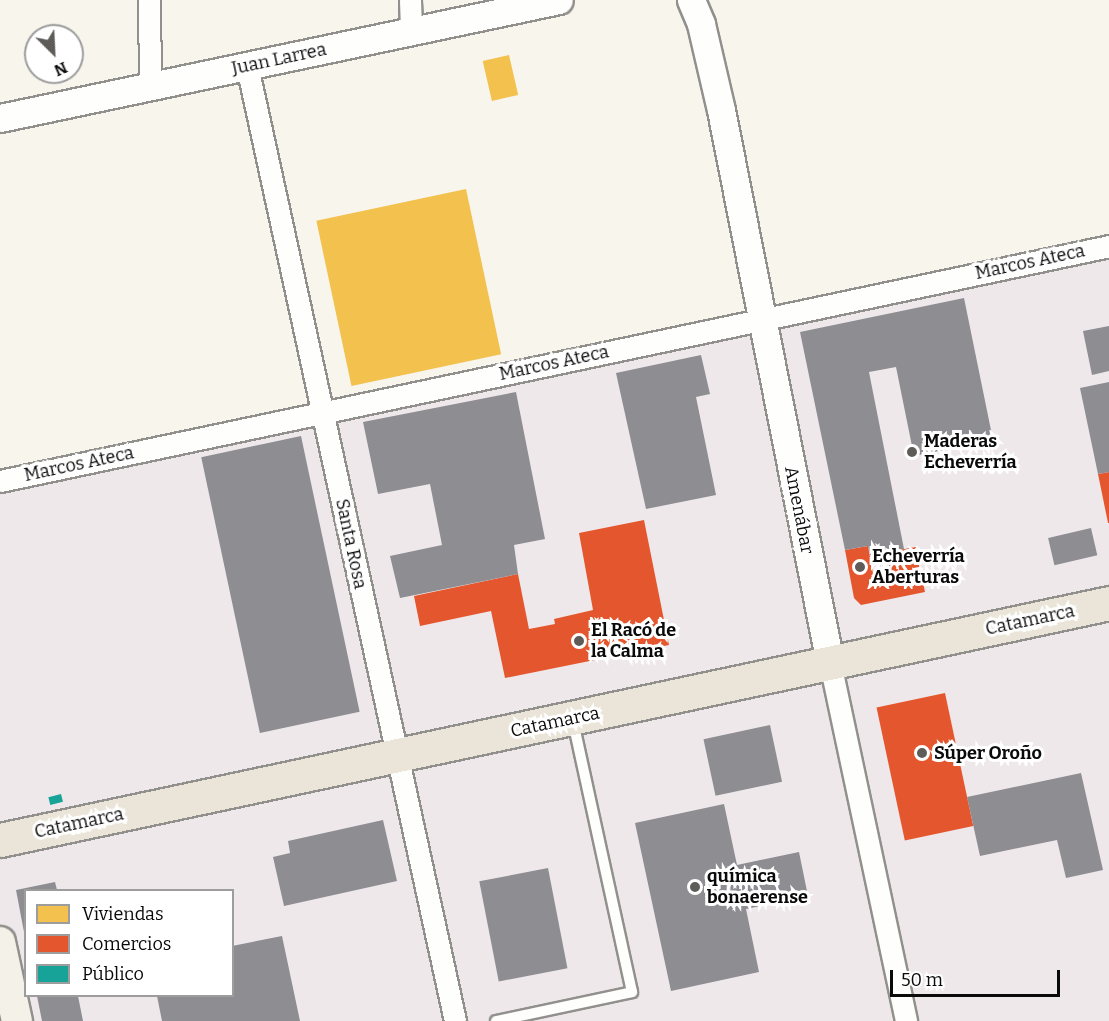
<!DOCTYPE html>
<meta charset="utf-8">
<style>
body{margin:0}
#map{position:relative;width:1109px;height:1021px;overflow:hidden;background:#f8f5ed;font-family:Bitter,serif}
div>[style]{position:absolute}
.industrial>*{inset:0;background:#efe8ea}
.homes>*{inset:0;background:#f2c14e;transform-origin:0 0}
.shops>*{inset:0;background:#e4572e;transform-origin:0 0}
.public>*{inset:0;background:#17a398;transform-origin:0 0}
.industry>*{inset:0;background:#8d8d92;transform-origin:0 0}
.roads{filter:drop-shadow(2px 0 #91908c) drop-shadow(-2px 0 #91908c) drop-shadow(0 2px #91908c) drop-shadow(0 -2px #91908c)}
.service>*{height:10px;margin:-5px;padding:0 5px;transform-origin:5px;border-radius:5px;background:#fefefc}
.minor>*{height:21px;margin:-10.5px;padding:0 10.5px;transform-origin:10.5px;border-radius:10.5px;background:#fefefc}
.tertiary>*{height:27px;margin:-13.5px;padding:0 13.5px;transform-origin:13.5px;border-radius:13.5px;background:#fefefc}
.secondary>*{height:30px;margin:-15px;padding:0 15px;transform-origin:15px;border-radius:15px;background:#f3f1e8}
.primary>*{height:33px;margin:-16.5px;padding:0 16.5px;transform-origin:16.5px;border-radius:16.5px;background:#eae5d8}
.dots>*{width:16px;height:16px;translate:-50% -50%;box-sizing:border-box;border:3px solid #fff;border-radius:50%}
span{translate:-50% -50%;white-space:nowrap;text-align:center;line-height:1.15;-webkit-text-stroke:6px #fff;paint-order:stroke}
.street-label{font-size:18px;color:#0a0a0a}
.poi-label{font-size:18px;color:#0a0a0a;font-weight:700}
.left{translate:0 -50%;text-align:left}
.legend{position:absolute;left:24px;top:889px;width:210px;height:108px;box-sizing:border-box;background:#fff;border:2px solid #9d9d9d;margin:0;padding:8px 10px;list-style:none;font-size:18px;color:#0a0a0a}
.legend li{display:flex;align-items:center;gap:12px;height:30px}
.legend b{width:30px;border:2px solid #9d9d9d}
.north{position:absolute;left:24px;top:24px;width:60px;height:60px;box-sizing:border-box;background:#fff;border:2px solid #9d9d9d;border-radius:50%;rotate:156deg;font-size:16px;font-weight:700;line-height:24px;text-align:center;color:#0a0a0a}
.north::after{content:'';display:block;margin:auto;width:21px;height:27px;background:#5d5c59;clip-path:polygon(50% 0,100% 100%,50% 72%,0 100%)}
.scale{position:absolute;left:890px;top:970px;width:170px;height:27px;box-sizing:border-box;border:3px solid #0a0a0a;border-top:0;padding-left:8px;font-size:18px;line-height:21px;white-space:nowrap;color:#0a0a0a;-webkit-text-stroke:4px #fff;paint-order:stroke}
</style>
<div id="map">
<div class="industrial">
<i style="clip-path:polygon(evenodd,1109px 246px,1109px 1021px,17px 1021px,0 942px,0 481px,1109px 246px,26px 890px,232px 890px,232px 996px,26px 996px,26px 890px)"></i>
</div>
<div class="homes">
<i style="left:509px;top:55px;width:41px;height:27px;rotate:77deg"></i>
<i style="left:466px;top:189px;width:169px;height:153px;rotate:78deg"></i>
</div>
<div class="shops">
<i style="clip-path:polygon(1109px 472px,1109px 523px,1108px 523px,1098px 474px)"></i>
<i style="clip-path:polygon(644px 520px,669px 645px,505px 678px,491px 611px,420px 626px,414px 596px,518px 574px,529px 629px,555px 624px,554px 619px,593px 610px,579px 533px)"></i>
<i style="clip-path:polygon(868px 546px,874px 579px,891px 576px,887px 552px,916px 547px,925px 592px,861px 605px,854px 598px,845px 550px)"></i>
<i style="left:945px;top:693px;width:136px;height:70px;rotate:78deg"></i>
</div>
<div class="public">
<i style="left:61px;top:794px;width:8px;height:13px;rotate:76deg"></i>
</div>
<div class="industry">
<i style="clip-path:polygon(964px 298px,993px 440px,914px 456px,896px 367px,869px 372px,904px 549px,870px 555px,868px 546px,845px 550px,800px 332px)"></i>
<i style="clip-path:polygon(1109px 326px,1109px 371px,1092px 375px,1083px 331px)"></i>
<i style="clip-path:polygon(701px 355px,710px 394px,696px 397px,716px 495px,646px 509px,616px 373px)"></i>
<i style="clip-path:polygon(1109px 382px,1109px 472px,1098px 474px,1080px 388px)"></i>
<i style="clip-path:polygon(516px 392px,545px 539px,514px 545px,518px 574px,400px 598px,390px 556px,442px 545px,430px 484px,378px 494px,363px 422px)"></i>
<i style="left:301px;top:436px;width:282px;height:102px;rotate:78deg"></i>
<i style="left:1091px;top:528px;width:28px;height:44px;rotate:77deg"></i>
<i style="left:770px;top:725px;width:58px;height:68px;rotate:78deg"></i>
<i style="clip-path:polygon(1081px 773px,1103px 870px,1066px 878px,1057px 840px,980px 856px,967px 797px)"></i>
<i style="clip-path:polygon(724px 804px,737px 865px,799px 852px,808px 896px,746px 909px,759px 972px,671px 991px,635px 823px)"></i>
<i style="clip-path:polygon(383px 820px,397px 881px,284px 906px,273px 857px,290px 853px,288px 841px)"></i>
<i style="left:548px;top:868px;width:102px;height:70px;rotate:79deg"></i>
<i style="clip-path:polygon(55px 882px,57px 890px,26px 890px,24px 932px,16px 890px)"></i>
<i style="clip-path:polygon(282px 936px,300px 1021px,162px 1021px,157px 996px,232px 996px,232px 946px)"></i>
<i style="clip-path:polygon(37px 996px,78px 996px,83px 1021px,42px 1021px)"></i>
</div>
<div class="roads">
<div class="service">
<i style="left:496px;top:1021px;width:139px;rotate:-12deg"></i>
<i style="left:632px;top:992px;width:277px;rotate:-102.3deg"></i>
</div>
<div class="minor">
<i style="left:149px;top:0;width:86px;rotate:89.3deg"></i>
<i style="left:410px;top:0;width:31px;rotate:88deg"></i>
<i style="left:247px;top:66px;width:977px;rotate:77.71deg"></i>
<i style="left:0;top:481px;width:1134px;rotate:-11.96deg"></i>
<i style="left:830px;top:663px;width:366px;rotate:78deg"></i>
</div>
<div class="tertiary">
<i style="left:691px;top:0;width:26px;rotate:67deg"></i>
<i style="left:701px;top:24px;width:88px;rotate:76.9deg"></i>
<i style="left:721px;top:110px;width:564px;rotate:78.85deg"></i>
<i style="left:0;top:118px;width:571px;rotate:-11.92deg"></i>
</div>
<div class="secondary">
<i style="left:0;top:942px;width:81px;rotate:77.9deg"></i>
</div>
<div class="primary">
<i style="left:0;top:840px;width:1134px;rotate:-12.06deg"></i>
</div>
</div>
<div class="dots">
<i style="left:912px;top:452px;background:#5d5c59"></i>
<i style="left:860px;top:567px;background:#5d5c59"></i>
<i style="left:579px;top:641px;background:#5d5c59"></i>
<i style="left:922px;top:753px;background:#5d5c59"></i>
<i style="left:695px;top:887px;background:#5d5c59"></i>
</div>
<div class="street-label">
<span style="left:279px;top:59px;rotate:-12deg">Juan Larrea</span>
<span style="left:1030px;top:262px;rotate:-12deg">Marcos Ateca</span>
<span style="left:554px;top:363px;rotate:-12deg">Marcos Ateca</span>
<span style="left:79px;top:464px;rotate:-12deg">Marcos Ateca</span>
<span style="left:799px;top:510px;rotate:79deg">Amenábar</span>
<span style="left:351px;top:544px;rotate:78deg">Santa Rosa</span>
<span style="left:1030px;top:620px;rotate:-12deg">Catamarca</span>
<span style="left:555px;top:722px;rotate:-12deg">Catamarca</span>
<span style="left:79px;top:823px;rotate:-12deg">Catamarca</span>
</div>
<div class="poi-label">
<span class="left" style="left:924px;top:452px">Maderas<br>Echeverría</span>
<span class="left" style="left:872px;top:567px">Echeverría<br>Aberturas</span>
<span class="left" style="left:591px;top:641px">El Racó de<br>la Calma</span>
<span class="left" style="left:934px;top:753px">Súper Oroño</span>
<span class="left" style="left:707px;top:887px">química<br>bonaerense</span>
</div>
<ul class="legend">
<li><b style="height:16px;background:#f2c14e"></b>Viviendas</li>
<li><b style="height:16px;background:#e4572e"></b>Comercios</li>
<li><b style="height:16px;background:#17a398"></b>Público</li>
</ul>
<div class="north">N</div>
<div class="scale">50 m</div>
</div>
